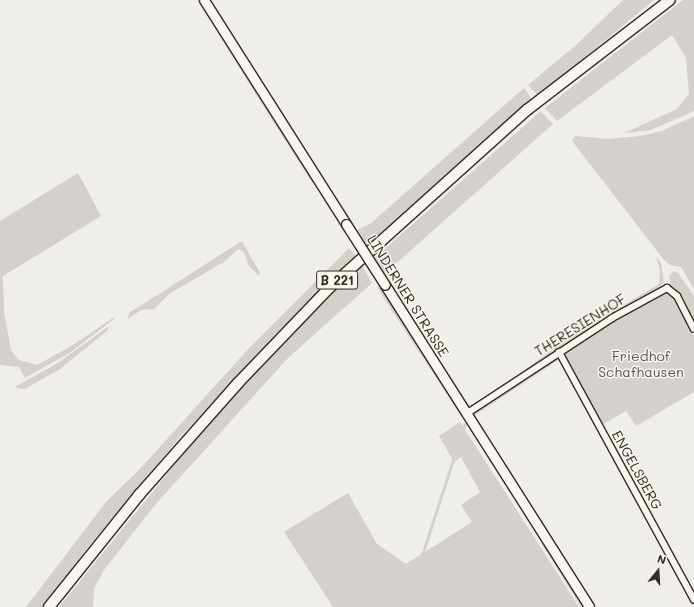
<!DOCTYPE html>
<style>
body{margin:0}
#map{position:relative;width:694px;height:607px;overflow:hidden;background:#efeeea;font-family:Mali,sans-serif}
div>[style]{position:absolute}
.green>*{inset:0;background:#d4d1cc;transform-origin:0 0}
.roads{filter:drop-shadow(1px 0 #3b2a1e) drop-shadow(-1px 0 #3b2a1e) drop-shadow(0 1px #3b2a1e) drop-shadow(0 -1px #3b2a1e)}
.street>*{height:6px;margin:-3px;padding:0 3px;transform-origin:3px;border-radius:3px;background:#f6f6f2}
.secondary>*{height:9px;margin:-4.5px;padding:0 4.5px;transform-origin:4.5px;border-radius:4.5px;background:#f6f6f2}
.primary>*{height:10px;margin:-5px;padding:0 5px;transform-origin:5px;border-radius:5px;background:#f6f6f2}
.bridges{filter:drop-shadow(1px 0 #3b2a1e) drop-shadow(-1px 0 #3b2a1e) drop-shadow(0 1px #3b2a1e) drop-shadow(0 -1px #3b2a1e)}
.secondary-bridge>*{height:9px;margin:-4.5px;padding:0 4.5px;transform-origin:4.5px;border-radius:4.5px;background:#f6f6f2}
span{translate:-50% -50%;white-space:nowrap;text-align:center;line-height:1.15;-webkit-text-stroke:3px #f6f6f2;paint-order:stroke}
.shield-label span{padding:1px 3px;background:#f6f6f2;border:1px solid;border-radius:3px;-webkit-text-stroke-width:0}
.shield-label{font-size:13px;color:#3b2a1e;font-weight:700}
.street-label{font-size:14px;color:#3b2a1e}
.park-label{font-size:14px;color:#61544a}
.north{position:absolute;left:638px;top:551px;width:40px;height:40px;-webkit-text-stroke:3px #f6f6f2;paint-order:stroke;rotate:18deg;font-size:11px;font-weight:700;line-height:16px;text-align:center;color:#3b2a1e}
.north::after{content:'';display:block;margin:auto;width:14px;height:18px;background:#3b2a1e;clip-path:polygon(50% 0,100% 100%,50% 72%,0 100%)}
</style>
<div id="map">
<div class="green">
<i style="clip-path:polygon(623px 0,654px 0,538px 96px,528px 85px,576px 45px)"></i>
<i style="clip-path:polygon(683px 0,694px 0,694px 111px,651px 130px,624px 133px,677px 109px,689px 94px,686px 58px,672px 35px,557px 121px,545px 108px)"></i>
<i style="clip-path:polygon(215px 29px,314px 182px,313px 184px,248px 82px)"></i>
<i style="clip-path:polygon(524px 88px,533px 101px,365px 250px,314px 166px,357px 230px,370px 224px)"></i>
<i style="clip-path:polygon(541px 111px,553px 124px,384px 274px,470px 407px,467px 408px,372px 260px)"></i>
<i style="clip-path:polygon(694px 116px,694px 289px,681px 267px,670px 265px,664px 260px,572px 141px,575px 136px,609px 139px,640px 136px,662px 131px)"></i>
<i style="clip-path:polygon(78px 173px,101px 216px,3px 276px,4px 312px,11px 350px,19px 360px,37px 365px,73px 345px,114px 317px,114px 319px,71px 352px,25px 378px,19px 367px,0 365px,0 221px)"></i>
<i style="clip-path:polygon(242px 241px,260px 273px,258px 275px,249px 266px,243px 251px,238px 249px,224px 262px,169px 294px,154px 309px,141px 310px,128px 319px,129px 313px)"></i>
<i style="clip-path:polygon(349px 248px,357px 258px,292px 318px,181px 436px,83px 553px,45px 607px,26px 607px,106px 502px,139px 470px,251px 346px)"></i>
<i style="clip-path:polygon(656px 256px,661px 263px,664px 282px,661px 286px,519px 374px,567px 339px,659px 284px,660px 271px)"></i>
<i style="clip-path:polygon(361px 264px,372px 283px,287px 359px,155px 505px,104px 570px,94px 589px,93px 607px,59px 607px,194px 441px,254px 373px)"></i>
<i style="clip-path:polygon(674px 271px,678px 273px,694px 296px,694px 321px,686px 304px,671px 287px,669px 276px)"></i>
<i style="clip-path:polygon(379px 285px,460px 411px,459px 413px,383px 297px,377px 286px)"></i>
<i style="clip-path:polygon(668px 293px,675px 299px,694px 337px,694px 392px,636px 426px,626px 411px,600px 426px,562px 353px,653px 298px)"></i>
<i style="clip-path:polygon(109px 326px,107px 331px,60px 369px,25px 389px,17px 388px,16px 386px,58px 363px)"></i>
<i style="clip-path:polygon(557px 357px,560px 359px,475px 415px,547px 532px,546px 536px,472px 419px,474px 414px)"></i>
<i style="clip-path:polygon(460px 422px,579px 607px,333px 607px,284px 532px,348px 493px,377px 544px,406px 564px,472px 522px,461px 505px,480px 492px,461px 457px,454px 462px,439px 436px)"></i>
<i style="left:464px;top:423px;width:3px;height:140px;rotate:18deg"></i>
<i style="clip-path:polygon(543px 542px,584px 607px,581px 607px,541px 543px)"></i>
</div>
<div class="roads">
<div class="street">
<i style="left:559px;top:352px;width:282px;rotate:61.4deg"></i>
<i style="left:466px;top:414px;width:175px;rotate:-33.3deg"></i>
<i style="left:612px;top:318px;width:63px;rotate:-28.6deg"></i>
<i style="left:667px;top:288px;width:13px;rotate:39deg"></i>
<i style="left:677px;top:296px;width:37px;rotate:63deg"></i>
</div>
<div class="secondary">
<i style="left:204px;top:0;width:265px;rotate:57.6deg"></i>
<i style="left:385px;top:285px;width:381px;rotate:57.6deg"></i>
</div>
<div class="primary">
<i style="left:49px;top:607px;width:144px;rotate:-51.2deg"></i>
<i style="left:139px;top:495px;width:149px;rotate:-48.5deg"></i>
<i style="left:238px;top:383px;width:132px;rotate:-46.2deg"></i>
<i style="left:329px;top:288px;width:266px;rotate:-42deg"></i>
<i style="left:527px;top:110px;width:180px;rotate:-37.6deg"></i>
</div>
</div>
<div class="bridges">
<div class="secondary-bridge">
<i style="left:346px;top:224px;width:72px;rotate:57.4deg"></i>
</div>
</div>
<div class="shield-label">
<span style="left:337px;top:280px">B 221</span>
</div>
<div class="street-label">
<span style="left:408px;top:296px;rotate:58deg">LINDERNER STRASSE</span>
<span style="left:580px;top:325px;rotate:-32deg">THERESIENHOF</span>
<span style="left:637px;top:470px;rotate:61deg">ENGELSBERG</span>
</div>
<div class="park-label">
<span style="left:641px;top:364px">Friedhof<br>Schafhausen</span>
</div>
<div class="north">N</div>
</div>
